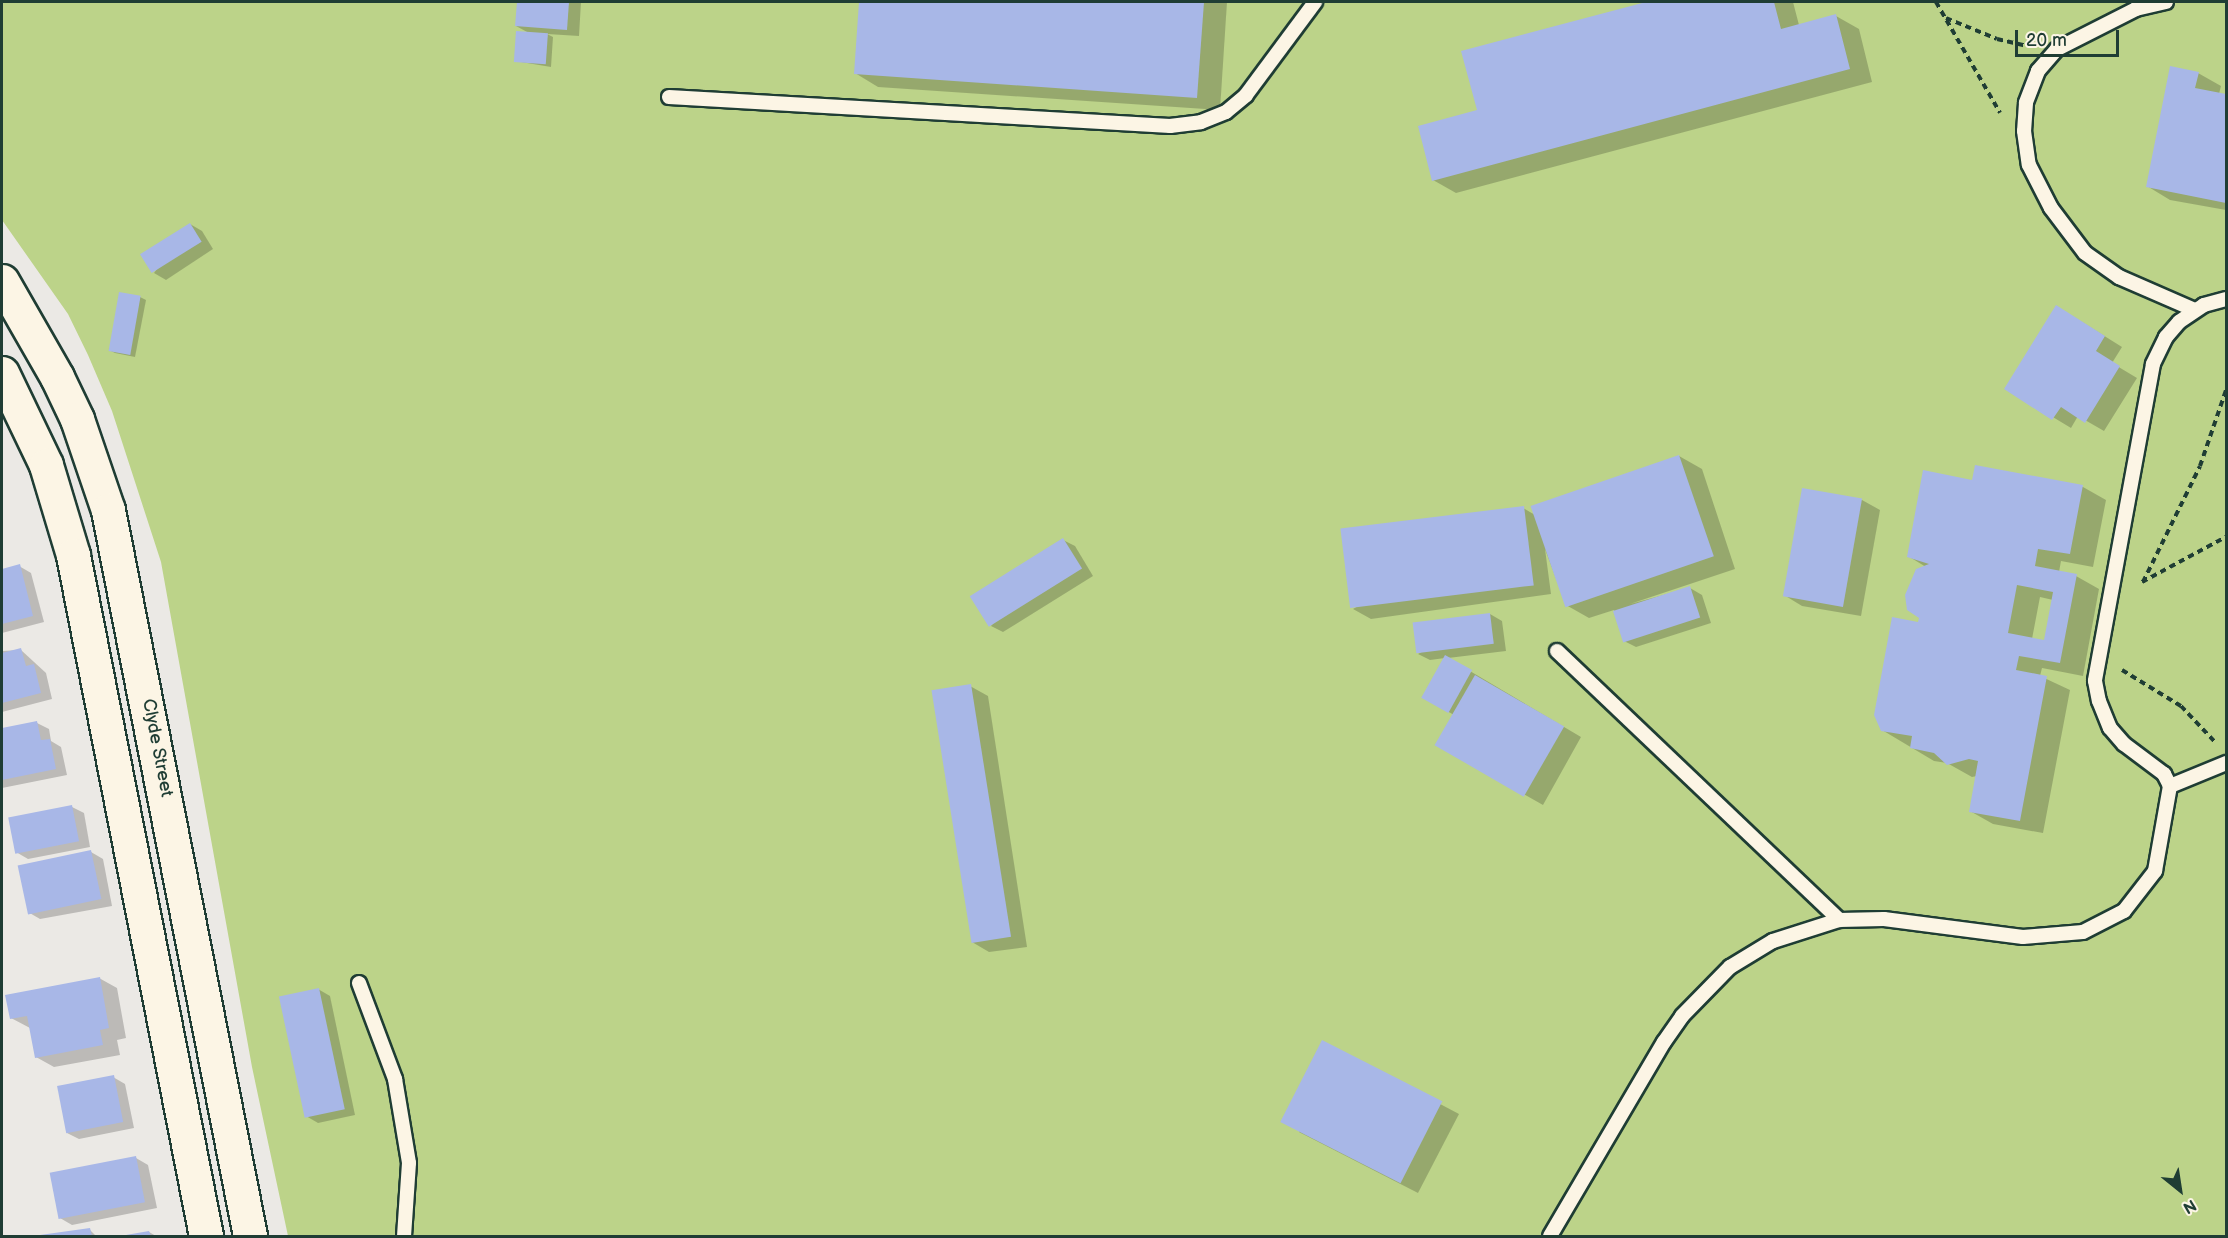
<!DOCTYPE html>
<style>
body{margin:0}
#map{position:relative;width:2228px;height:1238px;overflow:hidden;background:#ebe9e5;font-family:"Balsamiq Sans",sans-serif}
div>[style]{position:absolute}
.green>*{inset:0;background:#bcd389}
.shadow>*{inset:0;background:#0003}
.building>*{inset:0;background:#a8b7e7;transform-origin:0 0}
.path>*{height:4px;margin-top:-2px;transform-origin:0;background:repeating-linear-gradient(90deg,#1f3d34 0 6px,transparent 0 10.5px)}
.roads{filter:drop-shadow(2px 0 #1f3d34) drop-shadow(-2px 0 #1f3d34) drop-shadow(0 2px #1f3d34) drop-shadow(0 -2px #1f3d34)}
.lane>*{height:14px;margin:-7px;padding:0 7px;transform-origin:7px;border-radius:7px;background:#fcf5e5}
.secondary>*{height:33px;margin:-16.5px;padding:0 16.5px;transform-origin:16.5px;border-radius:16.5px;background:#fcf5e5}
span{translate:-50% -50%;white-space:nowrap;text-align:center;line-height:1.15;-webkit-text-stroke:4.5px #fcf5e5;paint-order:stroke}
.street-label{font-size:18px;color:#1f3d34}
.frame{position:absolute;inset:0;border:3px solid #1f3d34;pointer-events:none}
.north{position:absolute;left:2150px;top:1160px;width:60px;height:60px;-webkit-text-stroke:4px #fcf5e5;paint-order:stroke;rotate:150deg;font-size:16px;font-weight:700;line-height:24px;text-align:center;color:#1f3d34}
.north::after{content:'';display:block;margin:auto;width:21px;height:27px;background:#1f3d34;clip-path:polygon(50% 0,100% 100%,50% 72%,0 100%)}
.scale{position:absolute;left:2015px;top:30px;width:104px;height:27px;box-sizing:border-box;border:3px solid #1f3d34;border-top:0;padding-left:8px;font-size:18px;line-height:21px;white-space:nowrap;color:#1f3d34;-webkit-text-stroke:4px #fcf5e5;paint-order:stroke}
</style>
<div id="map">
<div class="green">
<i style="clip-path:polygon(2px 2px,2226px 2px,2226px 1236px,288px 1236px,252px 1067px,161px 562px,112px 411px,88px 355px,68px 314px,2px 220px)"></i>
</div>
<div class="shadow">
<i style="clip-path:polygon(518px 2px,581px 2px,579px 36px,547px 34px,553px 37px,551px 67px,515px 61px,529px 33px,516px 26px)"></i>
<i style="clip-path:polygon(861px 2px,1227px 2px,1220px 110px,878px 87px,855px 73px)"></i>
<i style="clip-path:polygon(1652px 2px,1793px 2px,1799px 25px,1836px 16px,1859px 29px,1872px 82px,1456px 193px,1433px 180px,1479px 111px,1463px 52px)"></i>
<i style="clip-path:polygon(2198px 73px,2221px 86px,2219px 94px,2226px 96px,2226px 210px,2170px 200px,2147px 186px)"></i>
<i style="clip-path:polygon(190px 224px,202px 231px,213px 249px,166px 280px,154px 273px)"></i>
<i style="clip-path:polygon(140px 297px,146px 300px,135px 357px,115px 353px,109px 350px)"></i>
<i style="clip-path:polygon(2074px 317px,2122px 347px,2112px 363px,2137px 378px,2104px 431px,2078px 416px,2071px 428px,2006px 389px)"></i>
<i style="clip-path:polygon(1679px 456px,1702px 469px,1735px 569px,1630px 604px,1690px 588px,1702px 595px,1711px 623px,1636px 647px,1624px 641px,1614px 610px,1589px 618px,1566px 605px,1545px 549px,1551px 594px,1371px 619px,1353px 609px,1523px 508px,1535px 515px)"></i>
<i style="clip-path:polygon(evenodd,1976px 467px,2083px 487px,2106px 500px,2093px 567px,2061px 561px,2059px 572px,2076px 576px,2099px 589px,2083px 676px,2042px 668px,2040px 676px,2070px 690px,2043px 833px,1993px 824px,1970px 811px,1977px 776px,1972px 777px,1947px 763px,1934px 761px,1882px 730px,1919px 624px,1926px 567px,1908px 556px,1973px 481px,1976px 467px,2040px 597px,2053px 600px,2045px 641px,2032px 639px,2040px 597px)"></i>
<i style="clip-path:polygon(1803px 489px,1862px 500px,1880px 510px,1861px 616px,1802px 606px,1784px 595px)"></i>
<i style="clip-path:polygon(1063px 540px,1075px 546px,1093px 576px,1003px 632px,991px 626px)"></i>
<i style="clip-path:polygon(19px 566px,31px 573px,44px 622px,2px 633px,2px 571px)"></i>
<i style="clip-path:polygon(1490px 614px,1502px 621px,1506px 651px,1448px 658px,1581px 737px,1543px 805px,1437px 745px,1454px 715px,1423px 697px,1445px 658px,1430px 660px,1418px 654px)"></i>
<i style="clip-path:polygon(21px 650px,46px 673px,52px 699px,2px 712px,2px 651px)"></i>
<i style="clip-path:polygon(970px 686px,988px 696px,1027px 947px,989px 952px,972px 942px)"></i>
<i style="clip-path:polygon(37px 723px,49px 729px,51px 741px,61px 747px,67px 775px,2px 788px,2px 729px)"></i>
<i style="clip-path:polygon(72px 807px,84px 813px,90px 847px,28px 859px,16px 852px)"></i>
<i style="clip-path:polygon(91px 852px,103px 859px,112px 906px,40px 919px,28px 912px)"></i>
<i style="clip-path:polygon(99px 978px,117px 988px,126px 1038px,117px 1040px,120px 1055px,54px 1067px,36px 1057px,30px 1028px,11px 1018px)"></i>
<i style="clip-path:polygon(318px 989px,330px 996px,355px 1115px,318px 1123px,306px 1116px)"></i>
<i style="clip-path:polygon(1323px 1042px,1459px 1114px,1418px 1193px,1299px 1132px)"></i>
<i style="clip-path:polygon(113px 1077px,125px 1084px,134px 1128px,79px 1139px,67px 1133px)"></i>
<i style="clip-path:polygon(136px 1158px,148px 1165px,157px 1208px,72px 1225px,60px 1218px)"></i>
<i style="clip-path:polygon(90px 1230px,96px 1236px,43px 1236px)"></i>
<i style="clip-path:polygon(149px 1232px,156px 1236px,129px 1236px)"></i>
</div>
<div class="building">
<i style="clip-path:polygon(517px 2px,569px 2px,567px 30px,515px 26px)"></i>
<i style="clip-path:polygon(859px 2px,1204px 2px,1197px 98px,854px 74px)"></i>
<i style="clip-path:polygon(1646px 2px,1774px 2px,1781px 29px,1836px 14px,1850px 69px,1432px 181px,1418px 126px,1477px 110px,1461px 51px)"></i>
<i style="left:516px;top:31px;width:32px;height:31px;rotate:4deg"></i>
<i style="clip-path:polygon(2170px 66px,2199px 72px,2195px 88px,2226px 94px,2226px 203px,2146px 187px)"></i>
<i style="left:190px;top:223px;width:22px;height:59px;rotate:58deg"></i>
<i style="left:119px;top:292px;width:22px;height:60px;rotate:10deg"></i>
<i style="clip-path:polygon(2056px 305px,2105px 336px,2096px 351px,2120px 366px,2085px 423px,2061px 407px,2052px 420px,2004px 389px)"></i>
<i style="left:1679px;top:455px;width:107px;height:157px;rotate:71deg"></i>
<i style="clip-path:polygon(evenodd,1975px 465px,2083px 485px,2070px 554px,2038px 549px,2035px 566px,2077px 574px,2060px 663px,2019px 656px,2016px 670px,2047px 676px,2020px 821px,1969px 812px,1978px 761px,1969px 759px,1947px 765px,1934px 753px,1910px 748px,1912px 736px,1881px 731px,1874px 715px,1892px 617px,1918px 622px,1919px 618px,1907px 610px,1905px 595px,1916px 569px,1929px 564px,1907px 557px,1923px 470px,1972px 480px,1975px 465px,2017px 585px,2053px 592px,2044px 640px,2008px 633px,2017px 585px)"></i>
<i style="left:1802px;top:488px;width:61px;height:110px;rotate:10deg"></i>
<i style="left:1524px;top:506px;width:80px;height:185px;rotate:83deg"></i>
<i style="left:1063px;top:538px;width:36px;height:110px;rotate:58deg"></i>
<i style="clip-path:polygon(20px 564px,33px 616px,2px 624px,2px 569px)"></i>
<i style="left:1690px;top:586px;width:33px;height:81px;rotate:72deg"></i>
<i style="left:1490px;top:613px;width:31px;height:78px;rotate:83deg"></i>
<i style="clip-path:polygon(21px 648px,26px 666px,34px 664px,41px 693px,2px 703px,2px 653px)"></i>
<i style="left:1445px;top:655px;width:31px;height:49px;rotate:29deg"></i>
<i style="left:1475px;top:675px;width:103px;height:81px;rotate:30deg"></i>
<i style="left:971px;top:684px;width:256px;height:40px;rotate:81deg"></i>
<i style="clip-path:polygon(37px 721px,41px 740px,50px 739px,56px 769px,2px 780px,2px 728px)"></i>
<i style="left:72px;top:805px;width:37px;height:65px;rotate:79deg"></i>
<i style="left:91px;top:850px;width:50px;height:75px;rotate:78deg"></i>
<i style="clip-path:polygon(100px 977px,109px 1028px,100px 1030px,103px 1045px,35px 1058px,27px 1016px,10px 1019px,5px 995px)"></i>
<i style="left:319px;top:988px;width:124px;height:41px;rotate:78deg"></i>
<i style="left:1322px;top:1040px;width:135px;height:92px;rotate:27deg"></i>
<i style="left:114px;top:1075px;width:48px;height:58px;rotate:79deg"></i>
<i style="left:136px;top:1156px;width:47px;height:88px;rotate:79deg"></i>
<i style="clip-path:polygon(90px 1228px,92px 1236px,40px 1236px,40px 1235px)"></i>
<i style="clip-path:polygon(149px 1231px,151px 1236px,126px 1236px,126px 1235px)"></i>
</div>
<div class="path">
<i style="left:1936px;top:2px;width:128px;rotate:60deg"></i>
<i style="left:1946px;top:18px;width:55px;rotate:22.4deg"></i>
<i style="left:1997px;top:39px;width:31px;rotate:13deg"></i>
<i style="left:2142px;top:582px;width:95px;rotate:-28.2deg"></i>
<i style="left:2143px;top:582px;width:129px;rotate:-63.8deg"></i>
<i style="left:2200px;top:466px;width:80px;rotate:-71.1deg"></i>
<i style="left:2122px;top:670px;width:69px;rotate:31.4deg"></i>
<i style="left:2181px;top:706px;width:50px;rotate:46.6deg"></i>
</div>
<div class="roads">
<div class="lane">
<i style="left:2166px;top:2px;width:31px;rotate:167deg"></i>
<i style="left:2136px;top:9px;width:89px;rotate:153.1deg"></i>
<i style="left:2057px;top:49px;width:29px;rotate:131deg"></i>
<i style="left:2038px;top:71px;width:34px;rotate:111deg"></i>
<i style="left:2026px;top:103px;width:28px;rotate:94deg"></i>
<i style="left:2024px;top:131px;width:34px;rotate:82deg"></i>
<i style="left:2029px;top:165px;width:48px;rotate:62.9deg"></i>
<i style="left:2051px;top:208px;width:56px;rotate:52.9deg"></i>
<i style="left:2085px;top:253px;width:42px;rotate:35.2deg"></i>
<i style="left:2119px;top:277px;width:83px;rotate:23.5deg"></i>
<i style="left:669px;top:97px;width:502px;rotate:3.31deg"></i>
<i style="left:1170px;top:126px;width:31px;rotate:-7deg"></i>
<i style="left:1201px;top:122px;width:27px;rotate:-22deg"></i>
<i style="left:1226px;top:112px;width:26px;rotate:-40deg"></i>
<i style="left:1246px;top:95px;width:116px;rotate:-53.4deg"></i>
<i style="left:2226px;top:299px;width:23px;rotate:165deg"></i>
<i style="left:2204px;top:305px;width:30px;rotate:146deg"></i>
<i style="left:2179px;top:322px;width:20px;rotate:131deg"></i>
<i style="left:2166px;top:337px;width:30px;rotate:116deg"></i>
<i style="left:2153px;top:364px;width:322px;rotate:100.4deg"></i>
<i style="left:2095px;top:681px;width:20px;rotate:79deg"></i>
<i style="left:2099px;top:701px;width:29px;rotate:68deg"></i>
<i style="left:2110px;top:728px;width:21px;rotate:49deg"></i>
<i style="left:2124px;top:744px;width:50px;rotate:36.9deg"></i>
<i style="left:2164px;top:774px;width:13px;rotate:63deg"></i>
<i style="left:2170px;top:786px;width:61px;rotate:-22.3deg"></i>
<i style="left:1557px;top:651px;width:390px;rotate:43.6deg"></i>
<i style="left:359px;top:983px;width:103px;rotate:69.4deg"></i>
<i style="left:395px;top:1079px;width:85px;rotate:80.5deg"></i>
<i style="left:409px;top:1163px;width:73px;rotate:93.9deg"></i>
<i style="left:1550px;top:1236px;width:225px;rotate:-59.6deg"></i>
<i style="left:1664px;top:1042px;width:32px;rotate:-55deg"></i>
<i style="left:1682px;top:1016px;width:69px;rotate:-45.6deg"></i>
<i style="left:1730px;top:967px;width:50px;rotate:-31.2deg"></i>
<i style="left:1773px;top:941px;width:69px;rotate:-17.7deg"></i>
<i style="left:1839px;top:920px;width:45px;rotate:-1.3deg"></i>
<i style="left:1884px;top:919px;width:140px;rotate:7.4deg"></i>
<i style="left:2023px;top:937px;width:60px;rotate:-4.8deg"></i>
<i style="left:2083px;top:932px;width:46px;rotate:-27.1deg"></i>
<i style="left:2124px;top:911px;width:51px;rotate:-52.2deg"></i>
<i style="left:2155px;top:871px;width:86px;rotate:-80deg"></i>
</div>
<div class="secondary">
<i style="left:2px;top:281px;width:111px;rotate:60.2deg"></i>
<i style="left:57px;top:377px;width:47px;rotate:64.5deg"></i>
<i style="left:77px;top:419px;width:96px;rotate:71.2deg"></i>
<i style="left:108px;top:510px;width:740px;rotate:78.93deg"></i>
<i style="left:2px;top:373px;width:102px;rotate:64.4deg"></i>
<i style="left:46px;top:465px;width:94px;rotate:73.3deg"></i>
<i style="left:73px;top:555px;width:694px;rotate:78.95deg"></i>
</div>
</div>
<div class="street-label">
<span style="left:157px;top:748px;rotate:79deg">Clyde Street</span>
</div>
<div class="frame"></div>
<div class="north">N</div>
<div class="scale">20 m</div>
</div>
